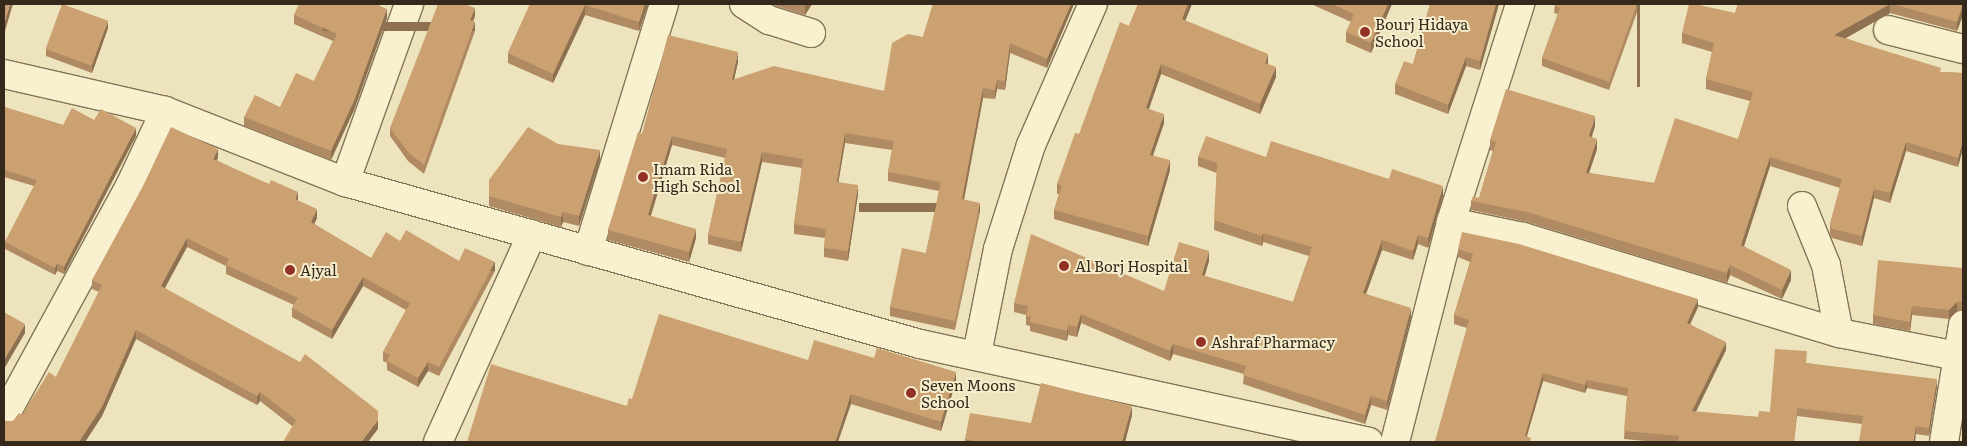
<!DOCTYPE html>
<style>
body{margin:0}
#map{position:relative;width:1967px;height:446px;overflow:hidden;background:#ede4bd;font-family:Literata,serif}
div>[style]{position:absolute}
.roads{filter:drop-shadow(1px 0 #847456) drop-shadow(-1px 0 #847456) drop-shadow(0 1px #847456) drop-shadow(0 -1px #847456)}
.minor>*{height:28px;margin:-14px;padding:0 14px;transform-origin:14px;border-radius:14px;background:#f8f0cf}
.wall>*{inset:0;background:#af8a62}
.shaded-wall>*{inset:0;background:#8e7150;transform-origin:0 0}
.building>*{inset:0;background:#cba172;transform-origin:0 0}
.dots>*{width:14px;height:14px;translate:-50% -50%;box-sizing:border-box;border:2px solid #f5edcc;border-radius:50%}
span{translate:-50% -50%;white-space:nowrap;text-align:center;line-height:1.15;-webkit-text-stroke:4px #f5edcc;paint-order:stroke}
.poi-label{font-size:15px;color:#34291b}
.left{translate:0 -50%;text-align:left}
.frame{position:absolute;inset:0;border:5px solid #34291b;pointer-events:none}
</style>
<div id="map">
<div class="roads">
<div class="minor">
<i style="left:744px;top:4px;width:30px;rotate:33deg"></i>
<i style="left:769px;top:20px;width:44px;rotate:17.2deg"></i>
<i style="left:1888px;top:30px;width:77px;rotate:14.2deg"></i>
<i style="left:4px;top:74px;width:165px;rotate:12.9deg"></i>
<i style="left:165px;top:111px;width:193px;rotate:21.5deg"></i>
<i style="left:345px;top:182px;width:597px;rotate:15.73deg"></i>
<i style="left:920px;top:344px;width:459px;rotate:12.3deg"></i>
<i style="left:345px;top:182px;width:189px;rotate:-70.2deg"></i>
<i style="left:1802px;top:206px;width:64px;rotate:67.9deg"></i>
<i style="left:1826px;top:265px;width:69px;rotate:79.2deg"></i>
<i style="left:1451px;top:222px;width:74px;rotate:11.8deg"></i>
<i style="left:1523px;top:237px;width:330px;rotate:16.9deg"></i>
<i style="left:1839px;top:333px;width:126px;rotate:11deg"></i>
<i style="left:588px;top:251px;width:258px;rotate:-72.9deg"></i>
<i style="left:977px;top:354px;width:107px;rotate:-78.7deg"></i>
<i style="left:998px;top:249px;width:109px;rotate:-72.4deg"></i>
<i style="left:1031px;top:145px;width:154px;rotate:-66.3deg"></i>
<i style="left:4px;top:417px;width:261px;rotate:-61.4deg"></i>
<i style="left:129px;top:188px;width:85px;rotate:-64.9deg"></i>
<i style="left:438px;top:442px;width:228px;rotate:-65.7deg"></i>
<i style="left:1395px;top:442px;width:227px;rotate:-75.7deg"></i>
<i style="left:1451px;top:222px;width:229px;rotate:-72.4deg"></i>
<i style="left:1944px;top:442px;width:119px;rotate:-80.8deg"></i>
</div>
</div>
<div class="wall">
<i style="clip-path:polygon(299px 4px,379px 4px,379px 5px,387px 18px,354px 110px,331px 160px,244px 126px,244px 117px,280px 107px,314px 81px,333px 41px,294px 24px,294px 15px)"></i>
<i style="clip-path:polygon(530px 4px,648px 4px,639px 31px,585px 15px,553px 83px,508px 63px,508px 53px)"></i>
<i style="clip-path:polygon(773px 4px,812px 4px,805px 15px,776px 6px)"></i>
<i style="clip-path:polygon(933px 4px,1074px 4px,1047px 68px,1010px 53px,1005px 90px,997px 89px,995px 99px,983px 98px,964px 200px,980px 212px,955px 330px,890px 316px,890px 307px,926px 253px,939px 191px,888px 181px,888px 172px,892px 150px,845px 143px,838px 182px,858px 194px,848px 261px,824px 257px,824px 248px,825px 238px,794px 234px,794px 224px,802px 168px,762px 162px,741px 252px,708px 244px,708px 235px,725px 158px,672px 145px,651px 216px,696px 238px,689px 262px,608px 240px,608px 230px,642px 134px,738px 62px,734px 79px,884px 91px,923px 37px)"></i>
<i style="clip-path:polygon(1138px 4px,1192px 4px,1185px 21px,1268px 64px,1276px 77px,1260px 114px,1161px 74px,1149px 109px,1164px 123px,1153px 155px,1170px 170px,1148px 246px,1054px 219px,1054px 210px,1059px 194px,1057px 194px,1057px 184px,1129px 26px)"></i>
<i style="clip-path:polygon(1311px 4px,1392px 4px,1371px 53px,1346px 42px,1346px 32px,1351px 22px)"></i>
<i style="clip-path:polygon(1430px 4px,1499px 4px,1480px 70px,1466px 66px,1448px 114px,1395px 94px,1395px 84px,1413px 64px)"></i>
<i style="clip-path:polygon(1555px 4px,1640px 4px,1609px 90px,1542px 66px,1542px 58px,1558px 14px,1554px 13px)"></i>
<i style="clip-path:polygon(1738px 4px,1963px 4px,1963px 15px,1957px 31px,1890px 13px,1845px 38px,1941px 72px,1963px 73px,1958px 167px,1906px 151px,1890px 203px,1874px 198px,1862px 246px,1832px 238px,1830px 234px,1830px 224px,1840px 188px,1770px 166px,1744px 246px,1791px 280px,1782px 299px,1730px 275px,1727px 283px,1527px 222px,1471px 210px,1471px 201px,1479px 198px,1493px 151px,1490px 150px,1490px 140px,1595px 126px,1591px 137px,1597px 149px,1589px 173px,1654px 183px,1738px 139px,1750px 101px,1706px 89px,1706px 79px,1712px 52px,1682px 43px,1682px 33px,1735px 13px)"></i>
<i style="clip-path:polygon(475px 16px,473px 21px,475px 31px,424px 174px,408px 161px,390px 136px,390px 128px)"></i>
<i style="clip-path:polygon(108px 28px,92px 73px,46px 56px,46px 49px)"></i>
<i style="clip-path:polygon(4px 107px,63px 125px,94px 120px,136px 136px,64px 274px,57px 271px,55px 275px,5px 249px,5px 242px,34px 186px,4px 177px)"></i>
<i style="clip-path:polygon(558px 144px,600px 160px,579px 226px,563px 222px,561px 227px,489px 206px,489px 180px)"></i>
<i style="clip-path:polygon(1198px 157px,1266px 157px,1389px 179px,1443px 196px,1428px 248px,1418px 244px,1413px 260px,1382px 250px,1366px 294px,1411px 317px,1387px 410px,1371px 405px,1365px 424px,1243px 384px,1244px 374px,1173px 354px,1170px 361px,1081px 323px,1077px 337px,1068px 335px,1067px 341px,1030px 331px,1030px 326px,1026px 325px,1026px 315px,1014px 312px,1014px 303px,1164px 291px,1209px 261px,1204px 276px,1293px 302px,1309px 256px,1263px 242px,1262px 246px,1214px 230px,1217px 173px,1198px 166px)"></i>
<i style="clip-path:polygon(218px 158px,216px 160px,298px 201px,317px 218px,314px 224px,371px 258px,400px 241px,459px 261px,495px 271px,439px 376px,428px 371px,418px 387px,387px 370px,387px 363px,383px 361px,383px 352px,406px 310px,363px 286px,332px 339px,292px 317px,292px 308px,294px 305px,226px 274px,226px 266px,187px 247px,165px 288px,378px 429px,292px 426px,260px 401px,257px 405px,136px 339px,102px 416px,85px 442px,4px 442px,13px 421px,22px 415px,56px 377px,99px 292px,92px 289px,92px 280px)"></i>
<i style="clip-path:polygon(1458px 249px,1698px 307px,1690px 324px,1726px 350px,1696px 412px,1758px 417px,1770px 412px,1807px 363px,1937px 387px,1929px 436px,1916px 434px,1862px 424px,1797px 416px,1794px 442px,1656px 442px,1624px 439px,1627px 396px,1587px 388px,1585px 393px,1543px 381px,1527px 436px,1531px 442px,1435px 442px,1467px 328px,1454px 324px,1454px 315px,1470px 262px,1458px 257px)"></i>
<i style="clip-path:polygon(1963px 268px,1963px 310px,1957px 311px,1949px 319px,1912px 315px,1910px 331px,1873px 324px,1873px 315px)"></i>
<i style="clip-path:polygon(874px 358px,956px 381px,941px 431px,851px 404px,627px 406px,632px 399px,808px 360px)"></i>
<i style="clip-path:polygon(1132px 415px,1125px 442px,965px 442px,965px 439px,1031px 423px)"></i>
</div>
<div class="shaded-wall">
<i style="clip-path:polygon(10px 4px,13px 4px,4px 34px,4px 24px)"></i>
<i style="clip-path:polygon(645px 4px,648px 4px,639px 31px,639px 22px)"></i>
<i style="clip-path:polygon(806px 4px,812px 4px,805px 15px,805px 5px)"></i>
<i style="clip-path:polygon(1071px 4px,1074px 4px,1047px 68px,1047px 59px)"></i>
<i style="clip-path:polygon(1188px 4px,1192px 4px,1182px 29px,1182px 19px)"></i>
<i style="clip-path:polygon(1388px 4px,1392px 4px,1371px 53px,1371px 43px)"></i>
<i style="clip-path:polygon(1496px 4px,1499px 4px,1480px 70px,1480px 61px)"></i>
<i style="left:1637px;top:4px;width:3px;height:83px"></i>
<i style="clip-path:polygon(1890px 4px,1890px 13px,1834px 45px,1834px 35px)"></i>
<i style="clip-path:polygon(585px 5px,585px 15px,553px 83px,553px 74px)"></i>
<i style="clip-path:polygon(1963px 5px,1963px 15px,1957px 31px,1957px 22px)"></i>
<i style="clip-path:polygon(475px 8px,475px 16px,470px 29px,470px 20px)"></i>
<i style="clip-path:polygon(387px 9px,387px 18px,354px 110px,331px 160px,331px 151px)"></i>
<i style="clip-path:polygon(108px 21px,108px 28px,92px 73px,92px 65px)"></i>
<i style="left:475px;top:22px;width:9px;height:152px;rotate:90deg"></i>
<i style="clip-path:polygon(1010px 43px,1010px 53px,1005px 90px,1005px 81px)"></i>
<i style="clip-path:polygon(738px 52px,738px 62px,732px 89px,732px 80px)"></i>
<i style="clip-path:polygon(1268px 54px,1268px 64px,1265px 73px,1265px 63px)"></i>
<i style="clip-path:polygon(1466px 57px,1466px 66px,1448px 114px,1448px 105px)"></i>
<i style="clip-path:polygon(1161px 64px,1161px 74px,1146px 117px,1146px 108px)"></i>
<i style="clip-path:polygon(1276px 67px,1276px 77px,1260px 114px,1260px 104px)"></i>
<i style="clip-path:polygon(997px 80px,997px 89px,995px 99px,995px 90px)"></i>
<i style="clip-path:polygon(983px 88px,983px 98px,962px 209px,962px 199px)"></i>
<i style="clip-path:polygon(1164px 114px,1164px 123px,1150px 164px,1150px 155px)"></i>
<i style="clip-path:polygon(1595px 116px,1595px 126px,1589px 146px,1589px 136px)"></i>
<i style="clip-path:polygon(136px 128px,136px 136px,64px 274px,64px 267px)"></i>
<i style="clip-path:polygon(845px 133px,845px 143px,837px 191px,837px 182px)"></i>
<i style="clip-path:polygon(672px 136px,672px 145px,648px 224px,648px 215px)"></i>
<i style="clip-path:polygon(1597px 139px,1597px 149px,1586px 182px,1586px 173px)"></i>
<i style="clip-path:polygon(1963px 139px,1963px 149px,1958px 167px,1958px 158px)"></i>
<i style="clip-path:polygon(1906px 142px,1906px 151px,1890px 203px,1890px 193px)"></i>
<i style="clip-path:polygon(218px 149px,218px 158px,213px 168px,213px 159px)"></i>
<i style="clip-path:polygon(600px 150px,600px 160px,579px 226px,579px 216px)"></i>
<i style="clip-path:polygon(762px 152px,762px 162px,741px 252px,741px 242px)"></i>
<i style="clip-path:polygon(1770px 157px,1770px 166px,1741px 255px,1741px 245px)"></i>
<i style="clip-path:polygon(1170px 160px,1170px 170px,1148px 246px,1148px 236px)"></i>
<i style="clip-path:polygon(858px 185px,858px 194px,848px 261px,848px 251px)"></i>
<i style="clip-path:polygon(1443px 186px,1443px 196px,1428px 248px,1428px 238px)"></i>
<i style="clip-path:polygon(1874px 189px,1874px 198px,1862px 246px,1862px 236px)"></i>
<i style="clip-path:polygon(298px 192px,298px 201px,295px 199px)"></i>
<i style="left:980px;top:203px;width:9px;height:121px;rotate:90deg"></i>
<i style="clip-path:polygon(317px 209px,317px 218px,311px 231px,311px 222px)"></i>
<i style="clip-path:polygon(563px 212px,563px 222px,561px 227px,561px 217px)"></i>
<i style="clip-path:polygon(696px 229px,696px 238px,689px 262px,689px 252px)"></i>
<i style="clip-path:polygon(1263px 233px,1263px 242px,1262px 246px,1262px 236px)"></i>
<i style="clip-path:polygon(1418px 235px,1418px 244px,1413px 260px,1413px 251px)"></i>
<i style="clip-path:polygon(187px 238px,187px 247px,161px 295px,161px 286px)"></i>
<i style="clip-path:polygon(1382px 240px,1382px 250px,1363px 302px,1363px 293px)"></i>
<i style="clip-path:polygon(1209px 251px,1209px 261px,1202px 285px,1202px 275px)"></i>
<i style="left:495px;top:262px;width:9px;height:119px;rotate:90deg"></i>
<i style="clip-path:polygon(57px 263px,57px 271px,55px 275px,55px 268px)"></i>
<i style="clip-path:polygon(1730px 265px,1730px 275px,1727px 283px,1727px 273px)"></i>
<i style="clip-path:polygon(1791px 270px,1791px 280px,1782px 299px,1782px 290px)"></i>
<i style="clip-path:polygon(363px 277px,363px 286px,332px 339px,332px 330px)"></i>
<i style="clip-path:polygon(1698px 299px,1698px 307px,1687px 331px,1687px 323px)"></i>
<i style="clip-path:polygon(1957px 302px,1957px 311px,1949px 319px,1949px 310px)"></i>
<i style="clip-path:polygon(1912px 306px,1912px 315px,1910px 331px,1910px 322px)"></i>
<i style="clip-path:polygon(1411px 308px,1411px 317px,1387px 410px,1387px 401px)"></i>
<i style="clip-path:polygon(1081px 314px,1081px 323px,1077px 337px,1077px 327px)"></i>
<i style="clip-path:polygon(25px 324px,25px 333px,4px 369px,4px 360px)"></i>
<i style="clip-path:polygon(1068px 325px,1068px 335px,1067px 341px,1067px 331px)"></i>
<i style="clip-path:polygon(136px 330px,136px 339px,102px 416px,85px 442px,79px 442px)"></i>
<i style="clip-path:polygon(1726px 342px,1726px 350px,1692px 419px,1692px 411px)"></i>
<i style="clip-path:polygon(1173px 344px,1173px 354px,1170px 361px,1170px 351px)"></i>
<i style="clip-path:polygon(428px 362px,428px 371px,418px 387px,418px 378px)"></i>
<i style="clip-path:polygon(956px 372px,956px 381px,941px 431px,941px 422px)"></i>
<i style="clip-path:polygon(1543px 373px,1543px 381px,1525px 442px,1525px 436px)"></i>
<i style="clip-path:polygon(1937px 379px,1937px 387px,1929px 436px,1929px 428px)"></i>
<i style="clip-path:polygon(1587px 380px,1587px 388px,1585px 393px,1585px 385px)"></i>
<i style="clip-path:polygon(260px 392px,260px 401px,257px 405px,257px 396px)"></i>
<i style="clip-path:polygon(851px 394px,851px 404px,838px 442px,835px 442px)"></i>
<i style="clip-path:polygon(1371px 396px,1371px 405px,1365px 424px,1365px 415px)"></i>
<i style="clip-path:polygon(1132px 406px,1132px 415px,1125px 442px,1122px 442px)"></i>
<i style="clip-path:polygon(378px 420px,378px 429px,368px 442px,361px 442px)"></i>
<i style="clip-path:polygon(1916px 426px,1916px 434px,1915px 442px,1913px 442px)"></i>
</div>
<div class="building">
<i style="clip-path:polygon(4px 4px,10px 4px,4px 24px)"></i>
<i style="left:62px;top:4px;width:49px;height:48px;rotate:20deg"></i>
<i style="clip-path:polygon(299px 4px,375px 4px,387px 9px,354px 101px,331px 151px,244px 117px,255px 95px,280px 107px,296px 73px,314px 81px,337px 34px,294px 15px)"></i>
<i style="clip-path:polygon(438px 4px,464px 4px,475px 8px,470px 20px,475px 22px,424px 165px,408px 152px,390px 128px)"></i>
<i style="clip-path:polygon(530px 4px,645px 4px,639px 22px,585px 5px,553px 74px,508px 53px)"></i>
<i style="clip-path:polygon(933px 4px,1071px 4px,1047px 59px,1010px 43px,1005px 81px,997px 80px,995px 90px,983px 88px,962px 199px,980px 203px,955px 321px,890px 307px,902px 248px,926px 253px,941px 182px,888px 172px,894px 141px,845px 133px,837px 182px,858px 185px,848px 251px,824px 248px,826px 229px,794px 224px,803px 159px,762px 152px,741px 242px,708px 235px,727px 149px,672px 136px,648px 215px,696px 229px,689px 252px,608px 230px,638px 132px,642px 134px,668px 35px,738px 52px,732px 80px,774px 66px,884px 91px,892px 43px,908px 34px,923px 37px)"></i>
<i style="clip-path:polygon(1138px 4px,1188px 4px,1182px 19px,1268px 54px,1265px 63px,1276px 67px,1260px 104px,1161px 64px,1146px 108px,1164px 114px,1150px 155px,1170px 160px,1148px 236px,1054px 210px,1062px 186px,1057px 184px,1075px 133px,1079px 134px,1120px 22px,1129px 26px)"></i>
<i style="clip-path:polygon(1332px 4px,1388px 4px,1371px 43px,1346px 32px,1354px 14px)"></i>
<i style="clip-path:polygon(1430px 4px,1496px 4px,1480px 61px,1466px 57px,1448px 105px,1395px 84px,1404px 61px,1413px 64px)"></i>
<i style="clip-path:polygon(1555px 4px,1637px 4px,1609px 82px,1542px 58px,1560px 8px,1554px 5px)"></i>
<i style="clip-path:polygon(1689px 4px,1695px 4px,1735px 13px,1738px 4px,1890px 4px,1834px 35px,1941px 68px,1940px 72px,1963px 73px,1963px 139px,1958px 158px,1906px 142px,1890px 193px,1874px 189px,1862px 236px,1832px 229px,1830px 224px,1842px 179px,1770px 157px,1741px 245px,1791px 270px,1782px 290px,1730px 265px,1727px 273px,1527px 212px,1471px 201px,1473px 196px,1479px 198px,1496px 142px,1490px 140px,1506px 89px,1595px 116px,1589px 136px,1597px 139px,1586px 173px,1654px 183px,1675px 118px,1738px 139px,1753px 92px,1706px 79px,1714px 43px,1682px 33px)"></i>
<i style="clip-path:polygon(1892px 4px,1963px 4px,1963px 5px,1957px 22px)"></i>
<i style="clip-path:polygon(4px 107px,63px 125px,72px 108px,94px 120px,101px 109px,136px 128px,64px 267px,57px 263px,55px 268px,5px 242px,37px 180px,4px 170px)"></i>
<i style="clip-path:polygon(171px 127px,218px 149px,213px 159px,269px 184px,271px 180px,298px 192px,295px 199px,317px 209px,311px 222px,371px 258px,386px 232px,400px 241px,406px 230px,459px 261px,465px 248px,495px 262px,439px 367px,428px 362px,418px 378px,387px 361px,390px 355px,383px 352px,410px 303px,363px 277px,332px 330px,292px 308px,298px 298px,226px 265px,229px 259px,187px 238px,161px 286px,300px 362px,305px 354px,378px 411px,378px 420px,361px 442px,283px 442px,296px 420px,260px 392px,257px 396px,136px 330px,102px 407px,79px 442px,4px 442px,4px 421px,13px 421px,19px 413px,22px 415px,49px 372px,56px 377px,102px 285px,92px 280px,143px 186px)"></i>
<i style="clip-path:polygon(528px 127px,558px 144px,600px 150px,579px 216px,563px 212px,561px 217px,489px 196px,489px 180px)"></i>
<i style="clip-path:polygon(1206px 136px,1266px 157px,1271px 141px,1389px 179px,1392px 169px,1443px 186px,1428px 238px,1418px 235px,1413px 251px,1382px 240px,1363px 293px,1411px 308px,1387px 401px,1371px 396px,1365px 415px,1243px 375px,1246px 366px,1173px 344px,1170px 351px,1081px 314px,1077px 327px,1068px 325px,1067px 331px,1030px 322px,1031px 317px,1026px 316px,1028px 306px,1014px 303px,1031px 234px,1164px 291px,1179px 242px,1209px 251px,1202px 275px,1293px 302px,1312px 247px,1263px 233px,1262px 236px,1214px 220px,1217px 163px,1198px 157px)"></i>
<i style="clip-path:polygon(1462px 232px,1519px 244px,1698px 299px,1687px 323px,1726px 342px,1692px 411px,1758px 417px,1759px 411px,1770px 412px,1775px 349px,1807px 351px,1806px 363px,1937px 379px,1929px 428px,1916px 426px,1913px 442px,1859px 442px,1863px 416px,1797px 408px,1794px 442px,1678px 442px,1679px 436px,1624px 431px,1628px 388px,1587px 380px,1585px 385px,1543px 373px,1525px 436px,1531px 438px,1530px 442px,1435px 442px,1469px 320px,1454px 315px,1473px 254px,1458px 249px)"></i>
<i style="clip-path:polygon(1878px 260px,1963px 268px,1963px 301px,1957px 302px,1949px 310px,1912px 306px,1910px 322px,1873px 315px)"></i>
<i style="clip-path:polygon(4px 312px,25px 324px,4px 360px)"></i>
<i style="clip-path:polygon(659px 314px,808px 360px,814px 340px,874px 358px,877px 348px,956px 372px,941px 422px,851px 394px,835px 442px,467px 442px,491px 364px,627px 406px,629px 398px,632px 399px)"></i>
<i style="clip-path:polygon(1041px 383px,1132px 406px,1122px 442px,979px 442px,965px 439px,970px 413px,1031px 423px)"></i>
</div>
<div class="dots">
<i style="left:1365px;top:32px;background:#933127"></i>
<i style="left:643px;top:177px;background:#933127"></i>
<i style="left:1064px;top:266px;background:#933127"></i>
<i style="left:290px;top:270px;background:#933127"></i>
<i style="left:1201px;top:342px;background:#933127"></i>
<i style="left:911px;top:393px;background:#933127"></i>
</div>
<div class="poi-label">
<span class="left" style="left:1375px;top:32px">Bourj Hidaya<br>School</span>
<span class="left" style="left:653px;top:177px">Imam Rida<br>High School</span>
<span class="left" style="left:1075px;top:266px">Al Borj Hospital</span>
<span class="left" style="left:300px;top:270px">Ajyal</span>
<span class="left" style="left:1211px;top:342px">Ashraf Pharmacy</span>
<span class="left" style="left:921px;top:393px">Seven Moons<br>School</span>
</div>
<div class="frame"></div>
</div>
